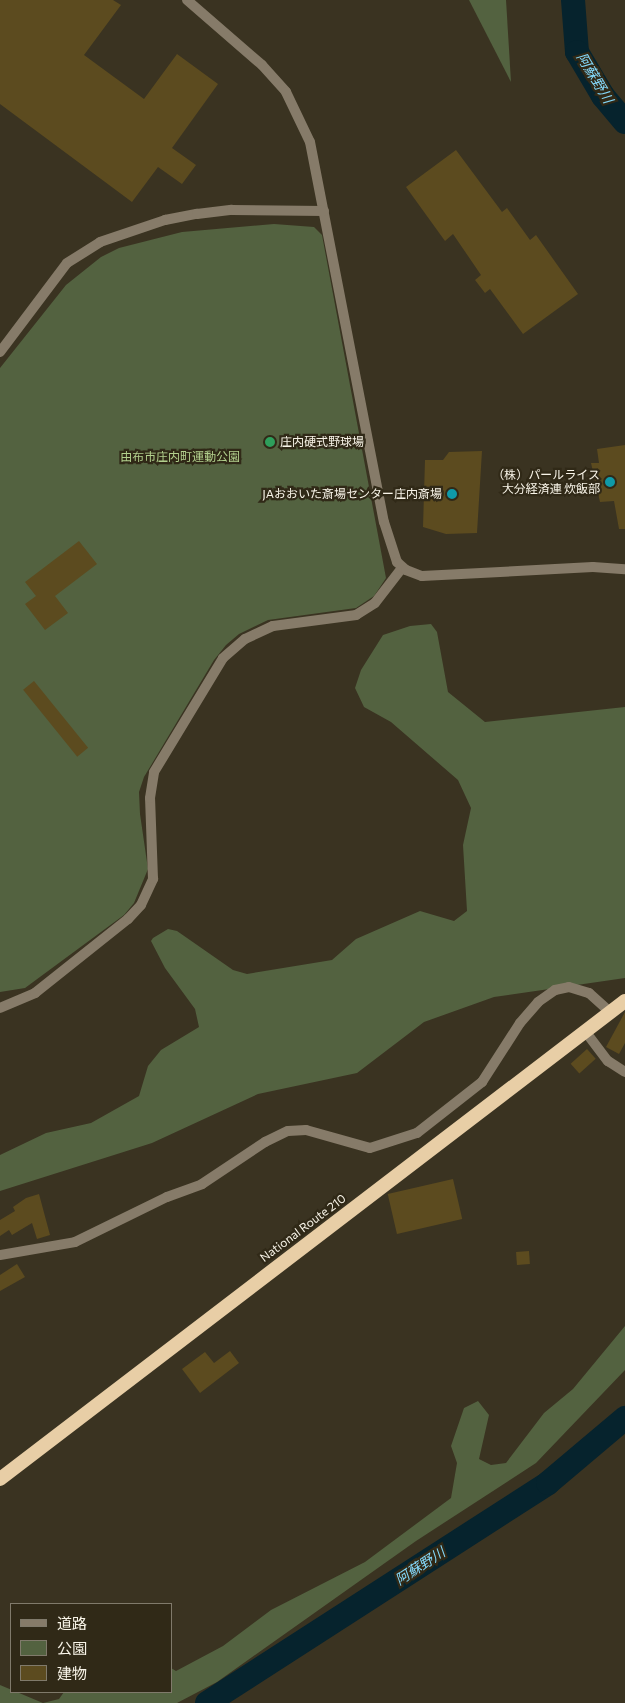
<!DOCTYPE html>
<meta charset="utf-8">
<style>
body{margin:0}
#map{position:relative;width:625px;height:1703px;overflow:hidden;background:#3a3321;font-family:Commissioner,"Noto Sans JP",sans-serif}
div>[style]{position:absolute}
.green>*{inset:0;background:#536240}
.river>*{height:24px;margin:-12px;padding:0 12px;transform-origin:12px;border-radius:12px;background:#06232d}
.building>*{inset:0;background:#5c4b1f;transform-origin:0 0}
.minor>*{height:10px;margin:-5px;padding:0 5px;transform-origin:5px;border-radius:5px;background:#867b69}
.tertiary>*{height:10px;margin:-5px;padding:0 5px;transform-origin:5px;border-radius:5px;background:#867b69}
.trunk>*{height:14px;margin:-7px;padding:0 7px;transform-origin:7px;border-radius:7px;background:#e8cea6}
.dots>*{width:14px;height:14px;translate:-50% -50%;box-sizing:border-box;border:2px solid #302917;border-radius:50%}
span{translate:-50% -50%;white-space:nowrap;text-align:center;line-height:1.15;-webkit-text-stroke:4.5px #302917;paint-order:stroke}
.poi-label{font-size:12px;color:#f8f4e8}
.left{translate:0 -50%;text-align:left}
.right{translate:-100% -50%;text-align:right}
.park-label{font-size:12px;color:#b2d08d}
.street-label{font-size:12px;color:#f8f4e8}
.water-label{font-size:14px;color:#84d9fb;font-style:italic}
.legend{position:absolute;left:10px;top:1603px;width:162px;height:90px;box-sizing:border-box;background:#302917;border:1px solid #807a6b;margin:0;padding:6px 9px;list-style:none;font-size:15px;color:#f8f4e8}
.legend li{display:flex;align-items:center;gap:10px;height:25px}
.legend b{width:25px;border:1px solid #807a6b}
</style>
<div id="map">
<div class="green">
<i style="clip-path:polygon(469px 0,506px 0,511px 82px)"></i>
<i style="clip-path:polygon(274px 224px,314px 227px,322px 235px,386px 578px,374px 596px,356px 608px,268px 620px,239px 634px,226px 645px,214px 660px,144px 777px,139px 792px,140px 814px,148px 869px,134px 903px,124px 915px,25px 988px,0 992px,0 368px,66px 285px,101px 257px,119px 248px,182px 232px)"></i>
<i style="clip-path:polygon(431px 624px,437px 632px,448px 692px,485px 722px,625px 707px,625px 978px,494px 997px,424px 1022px,357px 1073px,258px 1094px,152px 1143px,0 1191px,0 1155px,46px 1133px,91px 1123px,139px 1096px,148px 1066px,161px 1050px,199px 1027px,195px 1009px,165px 968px,151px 941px,153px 938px,168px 929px,177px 931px,233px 970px,247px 974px,332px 960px,356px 939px,420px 911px,454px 921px,467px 911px,463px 845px,471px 808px,458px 780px,391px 722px,364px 707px,355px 688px,361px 670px,383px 635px,410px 626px)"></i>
<i style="clip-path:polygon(625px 1326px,625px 1370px,536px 1463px,416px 1541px,217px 1682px,177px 1703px,0 1703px,0 1685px,43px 1703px,59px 1699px,64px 1692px,171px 1692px,171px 1668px,176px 1671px,223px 1646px,271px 1610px,365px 1562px,451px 1498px,457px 1463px,451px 1446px,464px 1408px,478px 1401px,489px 1415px,479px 1459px,491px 1465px,506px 1463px,544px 1413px,573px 1389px)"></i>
</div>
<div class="river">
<i style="left:573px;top:0;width:52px;rotate:85.6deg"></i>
<i style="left:577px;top:52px;width:51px;rotate:59.4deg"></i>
<i style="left:603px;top:96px;width:34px;rotate:50deg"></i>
<i style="left:207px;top:1703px;width:406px;rotate:-32.8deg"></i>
<i style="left:548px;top:1483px;width:101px;rotate:-40.2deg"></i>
</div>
<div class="building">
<i style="clip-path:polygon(0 0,113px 0,121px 5px,84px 55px,144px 99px,177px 54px,218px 84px,172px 148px,196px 165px,182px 184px,158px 167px,132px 202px,0 104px)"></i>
<i style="clip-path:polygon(456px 150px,502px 212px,507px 208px,530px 240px,536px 235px,578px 294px,523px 334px,490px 289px,485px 293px,475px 280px,481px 275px,453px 234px,445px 241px,406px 187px)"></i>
<i style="clip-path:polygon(625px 445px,625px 529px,619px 529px,614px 501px,600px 502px,591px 463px,599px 463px,597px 449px)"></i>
<i style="clip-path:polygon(482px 451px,477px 533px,446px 534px,423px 527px,425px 460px,443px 460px,449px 452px)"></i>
<i style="clip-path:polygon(79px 541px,97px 564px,55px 596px,68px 613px,45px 630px,25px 604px,36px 596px,25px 582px)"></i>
<i style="left:34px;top:681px;width:86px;height:14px;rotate:51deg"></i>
<i style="clip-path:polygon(625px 1012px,625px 1043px,619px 1054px,606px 1047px)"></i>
<i style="left:587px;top:1049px;width:13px;height:22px;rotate:48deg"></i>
<i style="left:453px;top:1179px;width:41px;height:67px;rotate:77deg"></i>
<i style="clip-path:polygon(39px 1194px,50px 1235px,37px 1239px,32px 1223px,12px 1235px,9px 1230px,0 1236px,0 1220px,15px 1211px,13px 1207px,26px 1198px)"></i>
<i style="left:529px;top:1251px;width:13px;height:13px;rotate:86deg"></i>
<i style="clip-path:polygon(17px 1264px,25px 1277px,0 1291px,0 1275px)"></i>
<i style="clip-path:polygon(230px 1351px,239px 1363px,200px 1393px,182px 1369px,205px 1352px,214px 1363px)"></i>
</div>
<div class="minor">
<i style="left:0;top:1008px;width:38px;rotate:-23deg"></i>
<i style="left:35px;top:993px;width:119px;rotate:-38.5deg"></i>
<i style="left:128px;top:919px;width:19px;rotate:-47deg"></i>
<i style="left:141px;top:905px;width:29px;rotate:-65deg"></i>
<i style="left:153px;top:879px;width:81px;rotate:-92.1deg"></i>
<i style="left:150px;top:798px;width:26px;rotate:-81deg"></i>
<i style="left:154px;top:772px;width:133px;rotate:-58.8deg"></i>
<i style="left:223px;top:658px;width:29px;rotate:-41deg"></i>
<i style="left:245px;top:639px;width:31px;rotate:-25deg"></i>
<i style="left:273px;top:626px;width:84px;rotate:-7.5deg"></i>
<i style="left:356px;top:615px;width:22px;rotate:-32deg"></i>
<i style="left:375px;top:603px;width:44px;rotate:-52.4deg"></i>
<i style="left:585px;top:1031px;width:38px;rotate:53deg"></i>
<i style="left:608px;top:1061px;width:20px;rotate:33deg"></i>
<i style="left:0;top:1255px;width:76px;rotate:-9.8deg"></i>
<i style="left:75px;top:1242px;width:102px;rotate:-26.1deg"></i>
<i style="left:167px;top:1197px;width:37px;rotate:-20deg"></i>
<i style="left:202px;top:1184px;width:76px;rotate:-33.7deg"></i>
<i style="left:265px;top:1142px;width:25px;rotate:-26deg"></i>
<i style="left:288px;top:1131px;width:18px;rotate:-3deg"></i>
<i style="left:306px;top:1130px;width:66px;rotate:15.7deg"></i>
<i style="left:370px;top:1148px;width:49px;rotate:-17.7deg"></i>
<i style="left:417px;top:1133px;width:83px;rotate:-38.1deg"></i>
<i style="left:482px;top:1082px;width:70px;rotate:-57.2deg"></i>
<i style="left:520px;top:1023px;width:28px;rotate:-49deg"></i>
<i style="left:538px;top:1002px;width:21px;rotate:-35deg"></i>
<i style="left:555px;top:990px;width:14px;rotate:-12deg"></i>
<i style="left:569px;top:987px;width:21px;rotate:17deg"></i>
<i style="left:589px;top:993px;width:28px;rotate:42deg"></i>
</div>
<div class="tertiary">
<i style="left:187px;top:0;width:99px;rotate:40.9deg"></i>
<i style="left:262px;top:65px;width:36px;rotate:48deg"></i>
<i style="left:286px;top:92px;width:55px;rotate:64.4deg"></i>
<i style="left:310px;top:142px;width:387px;rotate:79deg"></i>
<i style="left:384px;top:522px;width:42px;rotate:72deg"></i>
<i style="left:397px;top:562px;width:12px;rotate:42deg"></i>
<i style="left:406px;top:570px;width:17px;rotate:21deg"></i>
<i style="left:422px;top:576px;width:171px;rotate:-3deg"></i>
<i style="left:593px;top:567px;width:32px;rotate:4deg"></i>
<i style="left:0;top:352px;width:111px;rotate:-53deg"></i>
<i style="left:67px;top:263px;width:39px;rotate:-32deg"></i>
<i style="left:100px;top:242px;width:69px;rotate:-18.7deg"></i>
<i style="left:165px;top:220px;width:33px;rotate:-11deg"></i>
<i style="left:197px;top:214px;width:35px;rotate:-7deg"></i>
<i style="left:232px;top:210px;width:92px;rotate:0.6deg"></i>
</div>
<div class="trunk">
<i style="left:0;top:1479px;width:787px;rotate:-37.41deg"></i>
</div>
<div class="dots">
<i style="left:270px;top:442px;background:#2e9e5b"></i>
<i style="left:610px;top:482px;background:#0f9aa8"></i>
<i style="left:452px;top:494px;background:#0f9aa8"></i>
</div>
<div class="poi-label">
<span class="left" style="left:280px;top:442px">庄内硬式野球場</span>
<span class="right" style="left:600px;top:482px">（株）パールライス<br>大分経済連 炊飯部</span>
<span class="right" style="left:442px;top:494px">JAおおいた斎場センター庄内斎場</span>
</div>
<div class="park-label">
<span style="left:180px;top:457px">由布市庄内町運動公園</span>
</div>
<div class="street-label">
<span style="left:303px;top:1228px;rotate:-37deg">National Route 210</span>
</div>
<div class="water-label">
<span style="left:595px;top:78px;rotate:59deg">阿蘇野川</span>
<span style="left:420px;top:1566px;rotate:-33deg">阿蘇野川</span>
</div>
<ul class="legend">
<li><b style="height:6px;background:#867b69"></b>道路</li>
<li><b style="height:14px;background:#536240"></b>公園</li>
<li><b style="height:14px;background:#5c4b1f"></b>建物</li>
</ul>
</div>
